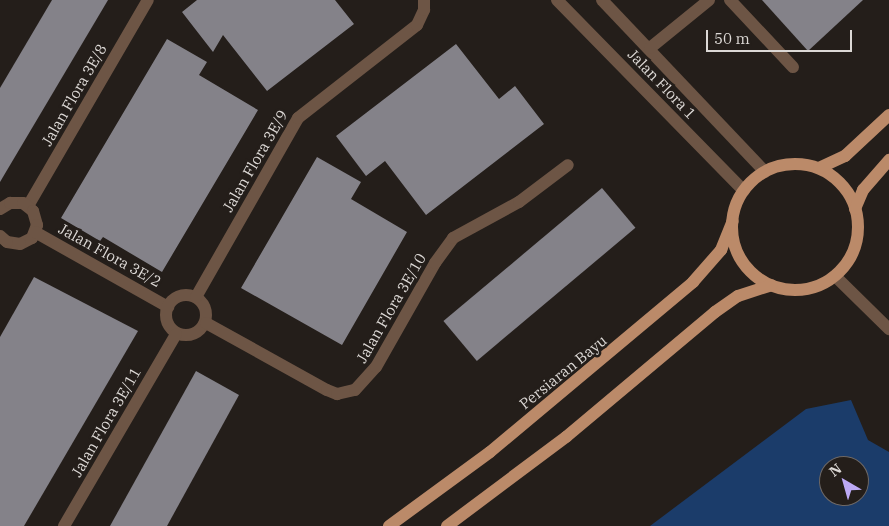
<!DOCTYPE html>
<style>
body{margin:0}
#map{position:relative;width:889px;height:526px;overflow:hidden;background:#241e1a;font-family:"IBM Plex Serif",serif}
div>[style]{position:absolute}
.water>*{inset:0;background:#1b3c6a}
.building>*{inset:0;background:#848289;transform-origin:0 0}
.minor>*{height:12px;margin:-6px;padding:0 6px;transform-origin:6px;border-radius:6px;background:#6d5545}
.minor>.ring{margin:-6px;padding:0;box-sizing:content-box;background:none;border:12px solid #6d5545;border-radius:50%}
.major>*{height:12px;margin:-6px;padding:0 6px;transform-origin:6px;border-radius:6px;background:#bb8a69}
.major>.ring{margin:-6px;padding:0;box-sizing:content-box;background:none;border:12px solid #bb8a69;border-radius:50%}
span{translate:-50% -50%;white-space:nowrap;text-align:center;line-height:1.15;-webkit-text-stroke:5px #241e1a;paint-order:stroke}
.street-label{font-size:15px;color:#dcd8d5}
.north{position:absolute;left:819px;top:456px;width:50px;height:50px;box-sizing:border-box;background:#241e1a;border:1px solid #6e6865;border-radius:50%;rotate:322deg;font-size:14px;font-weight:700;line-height:20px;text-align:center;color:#dcd8d5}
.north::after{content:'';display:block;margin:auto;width:18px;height:22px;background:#bca9f5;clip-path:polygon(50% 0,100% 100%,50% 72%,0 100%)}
.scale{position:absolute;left:706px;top:30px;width:146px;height:22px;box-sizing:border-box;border:2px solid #dcd8d5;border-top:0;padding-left:6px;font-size:15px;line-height:18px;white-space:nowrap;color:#dcd8d5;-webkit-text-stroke:4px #241e1a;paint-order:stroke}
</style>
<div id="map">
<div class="water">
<i style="clip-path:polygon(evenodd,851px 400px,868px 440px,889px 452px,889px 526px,650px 526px,806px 409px,851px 400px,829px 466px,859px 466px,859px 496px,829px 496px,829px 466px)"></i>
</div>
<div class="building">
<i style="clip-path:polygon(52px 0,108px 0,0 182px,0 88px)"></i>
<i style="clip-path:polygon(197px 0,335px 0,354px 24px,267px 91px,223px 35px,213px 52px,182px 12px)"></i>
<i style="clip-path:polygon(762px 0,863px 0,808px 51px)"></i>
<i style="clip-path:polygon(167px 39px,207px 62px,199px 75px,258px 110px,162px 272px,103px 237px,100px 241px,61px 218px)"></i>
<i style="clip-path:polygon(456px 44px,499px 99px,515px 86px,544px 124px,426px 215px,385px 161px,366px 176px,336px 136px)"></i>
<i style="clip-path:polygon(317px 157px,361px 182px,351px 199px,407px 232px,342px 345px,241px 288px)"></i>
<i style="left:602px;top:188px;width:52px;height:207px;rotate:50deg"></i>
<i style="clip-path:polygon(34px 277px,138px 331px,24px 526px,0 526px,0 337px)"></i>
<i style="clip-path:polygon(196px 371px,239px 395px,167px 526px,110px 526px)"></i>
</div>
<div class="minor">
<i style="left:557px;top:0;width:267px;rotate:45.6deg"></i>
<i style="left:602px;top:0;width:237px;rotate:46.5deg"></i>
<i style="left:730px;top:0;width:92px;rotate:46.8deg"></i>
<i style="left:650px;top:48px;width:76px;rotate:-39.1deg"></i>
<i style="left:28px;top:206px;width:238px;rotate:-59.8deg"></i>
<i style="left:0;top:209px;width:12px;rotate:-31deg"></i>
<i style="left:10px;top:203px;width:13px"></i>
<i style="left:23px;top:203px;width:13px;rotate:39deg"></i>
<i style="left:33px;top:211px;width:15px;rotate:74deg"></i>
<i style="left:37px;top:225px;width:14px;rotate:111deg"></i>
<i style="left:32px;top:238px;width:13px;rotate:153deg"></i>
<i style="left:20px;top:244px;width:13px;rotate:-171deg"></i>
<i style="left:7px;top:242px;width:9px;rotate:-139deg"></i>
<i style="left:35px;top:232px;width:153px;rotate:29.4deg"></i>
<i style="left:835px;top:276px;width:76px;rotate:44.5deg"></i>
<i class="ring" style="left:166px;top:295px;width:28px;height:28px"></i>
<i style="left:196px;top:297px;width:206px;rotate:-60.3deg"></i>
<i style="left:298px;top:118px;width:151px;rotate:-38deg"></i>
<i style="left:417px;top:25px;width:17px;rotate:-65deg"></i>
<i style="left:424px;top:10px;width:10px;rotate:-90deg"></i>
<i style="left:206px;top:323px;width:138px;rotate:29deg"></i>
<i style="left:327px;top:390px;width:11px;rotate:22deg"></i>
<i style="left:337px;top:394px;width:18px;rotate:-13deg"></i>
<i style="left:355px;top:390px;width:31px;rotate:-48deg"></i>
<i style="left:376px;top:367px;width:120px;rotate:-60.4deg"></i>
<i style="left:435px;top:263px;width:31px;rotate:-54deg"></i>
<i style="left:453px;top:238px;width:75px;rotate:-28.6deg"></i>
<i style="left:519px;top:202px;width:61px;rotate:-37.1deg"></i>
<i style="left:64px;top:526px;width:222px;rotate:-59.7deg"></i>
</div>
<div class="major">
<i class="ring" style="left:732px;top:164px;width:114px;height:114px"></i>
<i style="left:819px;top:168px;width:29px;rotate:-25deg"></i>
<i style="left:845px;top:156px;width:60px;rotate:-43deg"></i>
<i style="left:855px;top:209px;width:21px;rotate:-67deg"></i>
<i style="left:863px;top:190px;width:40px;rotate:-49deg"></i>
<i style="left:389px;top:526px;width:125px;rotate:-36.2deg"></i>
<i style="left:490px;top:452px;width:265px;rotate:-39.9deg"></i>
<i style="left:693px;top:282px;width:43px;rotate:-48.8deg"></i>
<i style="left:721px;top:250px;width:31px;rotate:-68deg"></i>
<i style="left:447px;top:526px;width:149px;rotate:-36.8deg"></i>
<i style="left:566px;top:437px;width:194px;rotate:-40deg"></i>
<i style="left:715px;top:312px;width:28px;rotate:-35deg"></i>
<i style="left:738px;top:296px;width:35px;rotate:-18deg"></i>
</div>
<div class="street-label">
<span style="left:662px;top:84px;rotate:46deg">Jalan Flora 1</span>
<span style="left:74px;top:95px;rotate:-60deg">Jalan Flora 3E/8</span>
<span style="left:255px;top:161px;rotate:-60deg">Jalan Flora 3E/9</span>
<span style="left:110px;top:255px;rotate:29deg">Jalan Flora 3E/2</span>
<span style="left:391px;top:308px;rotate:-60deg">Jalan Flora 3E/10</span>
<span style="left:563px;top:372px;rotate:-39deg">Persiaran Bayu</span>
<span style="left:106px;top:422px;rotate:-60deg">Jalan Flora 3E/11</span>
</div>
<div class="north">N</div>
<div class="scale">50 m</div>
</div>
